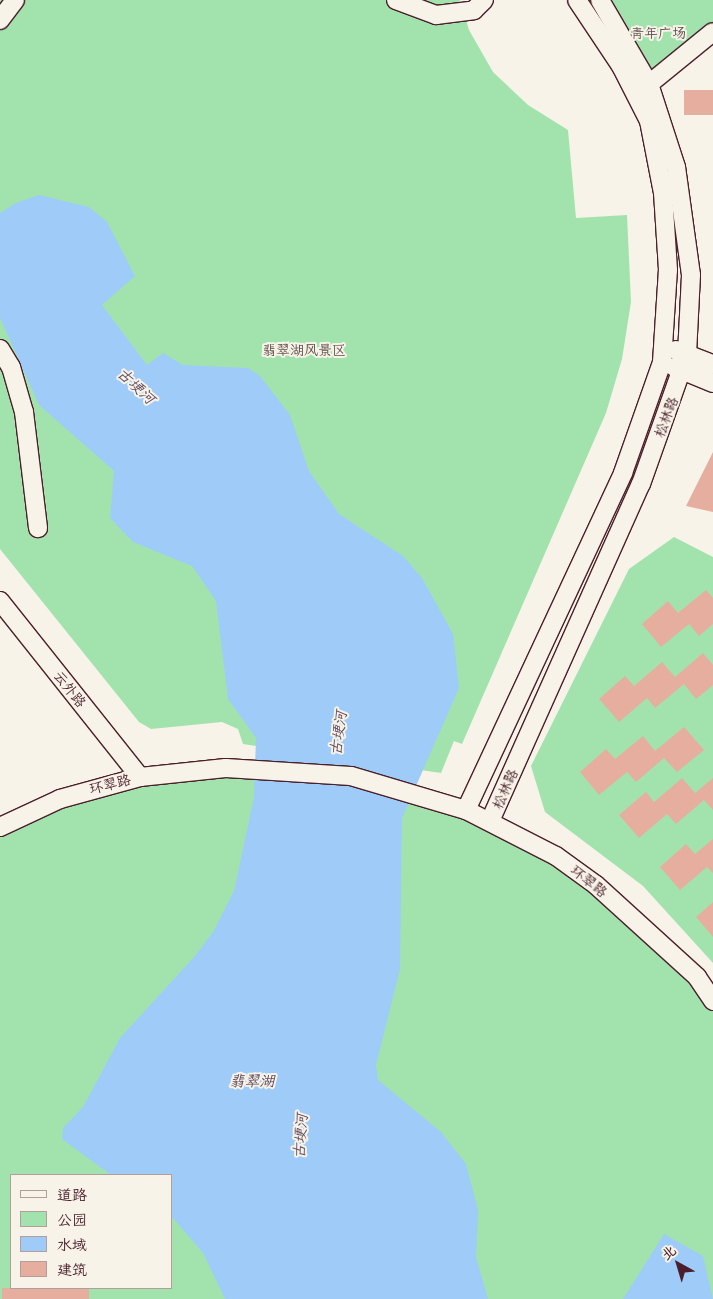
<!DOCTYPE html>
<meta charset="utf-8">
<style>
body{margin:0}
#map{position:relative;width:713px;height:1299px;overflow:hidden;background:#f7f3e8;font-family:"Playpen Sans","LXGW WenKai TC",sans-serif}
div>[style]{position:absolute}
.green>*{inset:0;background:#a2e3ad}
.water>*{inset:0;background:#9fcbf9}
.building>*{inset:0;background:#e6ae9f;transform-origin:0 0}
.roads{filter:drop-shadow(1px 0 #4a1f2b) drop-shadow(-1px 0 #4a1f2b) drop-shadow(0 1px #4a1f2b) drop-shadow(0 -1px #4a1f2b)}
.minor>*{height:18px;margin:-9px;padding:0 9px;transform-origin:9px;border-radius:9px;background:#f7f3e8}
span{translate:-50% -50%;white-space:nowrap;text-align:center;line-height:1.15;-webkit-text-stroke:4px #f7f3e8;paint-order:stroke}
.park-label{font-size:14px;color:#60504c}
.street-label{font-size:14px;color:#4a1f2b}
.water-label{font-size:15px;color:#5f4a5e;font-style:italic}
.legend{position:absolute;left:10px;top:1174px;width:162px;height:115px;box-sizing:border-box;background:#f7f3e8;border:1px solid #b29e9c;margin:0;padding:6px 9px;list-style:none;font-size:15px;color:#4a1f2b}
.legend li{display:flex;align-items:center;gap:10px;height:25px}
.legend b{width:25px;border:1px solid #b29e9c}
.north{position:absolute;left:653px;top:1239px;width:50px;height:50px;-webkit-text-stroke:4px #f7f3e8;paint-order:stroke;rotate:321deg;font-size:14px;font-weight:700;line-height:20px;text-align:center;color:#4a1f2b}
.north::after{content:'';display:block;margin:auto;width:18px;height:22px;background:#4a1f2b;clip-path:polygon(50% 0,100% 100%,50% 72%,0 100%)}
</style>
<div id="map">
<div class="green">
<i style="clip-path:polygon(0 0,460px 0,469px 30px,493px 72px,528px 105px,568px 130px,576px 218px,627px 215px,631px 302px,622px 359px,606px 413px,462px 744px,454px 741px,441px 773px,243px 744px,238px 729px,222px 722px,151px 729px,139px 722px,0 549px)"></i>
<i style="clip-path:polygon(600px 0,713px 0,713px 32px,649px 84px)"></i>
<i style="clip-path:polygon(674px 537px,713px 557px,713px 963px,643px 886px,545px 812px,531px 766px,629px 569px)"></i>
<i style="clip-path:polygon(evenodd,226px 768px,437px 800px,556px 856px,713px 1001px,713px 1299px,0 1299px,0 827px,60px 799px,226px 768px,11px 1175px,171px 1175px,171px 1288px,11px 1288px,11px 1175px)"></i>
</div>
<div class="water">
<i style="clip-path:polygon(39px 195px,89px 207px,107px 222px,135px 276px,102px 305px,147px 365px,163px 353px,183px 365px,248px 368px,260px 376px,290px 415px,309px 471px,339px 514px,403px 556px,422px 578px,453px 634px,459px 688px,402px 818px,400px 969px,376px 1065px,378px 1080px,441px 1132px,466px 1164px,478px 1210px,476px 1257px,488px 1299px,225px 1299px,203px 1253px,171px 1216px,171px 1175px,111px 1175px,62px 1139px,63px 1128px,83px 1107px,120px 1038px,195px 956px,213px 932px,234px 891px,254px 797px,256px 738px,228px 699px,216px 601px,192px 566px,133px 542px,110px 518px,114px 471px,39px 405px,0 318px,0 213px,16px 203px)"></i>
<i style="clip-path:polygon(664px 1234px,703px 1256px,713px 1299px,623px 1299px)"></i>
</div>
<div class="building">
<i style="left:713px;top:90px;width:25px;height:29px;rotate:90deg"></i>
<i style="clip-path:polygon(713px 452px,713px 512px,686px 506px)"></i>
<i style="clip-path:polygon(706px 590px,713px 598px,713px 624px,699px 636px,689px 624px,661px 647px,642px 624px,668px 601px,678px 613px)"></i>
<i style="clip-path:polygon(703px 653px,713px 665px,713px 685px,696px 699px,684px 684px,655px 708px,647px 698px,619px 722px,599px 699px,625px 676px,634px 686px,662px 662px,675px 677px)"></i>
<i style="clip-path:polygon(684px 727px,704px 750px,677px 772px,664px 758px,636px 782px,627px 772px,599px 795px,580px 772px,606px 749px,615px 759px,643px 736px,655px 751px)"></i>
<i style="clip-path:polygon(682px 778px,695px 793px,713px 778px,713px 810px,704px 800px,676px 824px,667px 814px,639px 838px,619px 815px,646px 792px,654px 802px)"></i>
<i style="clip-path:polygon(713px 839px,713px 873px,707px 867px,680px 890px,660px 867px,686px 844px,695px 854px)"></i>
<i style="clip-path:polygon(713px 902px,713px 937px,696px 917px)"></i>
<i style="left:2px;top:1288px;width:87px;height:11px"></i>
</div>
<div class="roads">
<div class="minor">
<i style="left:396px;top:0;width:43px;rotate:20.6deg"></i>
<i style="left:436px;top:15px;width:38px;rotate:-7deg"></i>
<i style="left:474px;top:10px;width:14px;rotate:-45deg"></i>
<i style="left:0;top:20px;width:25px;rotate:-53deg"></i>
<i style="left:649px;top:84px;width:82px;rotate:-39.1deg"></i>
<i style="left:0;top:349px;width:21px;rotate:59deg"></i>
<i style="left:11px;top:367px;width:47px;rotate:73.9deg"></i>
<i style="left:24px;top:412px;width:117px;rotate:83.1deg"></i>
<i style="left:676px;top:350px;width:40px;rotate:21deg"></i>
<i style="left:674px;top:367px;width:42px;rotate:22.3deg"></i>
<i style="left:0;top:601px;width:225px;rotate:51.5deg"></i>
<i style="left:466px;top:810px;width:372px;rotate:-65deg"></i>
<i style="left:623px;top:473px;width:118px;rotate:-70.6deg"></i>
<i style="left:662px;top:362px;width:92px;rotate:-86.3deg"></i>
<i style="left:668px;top:270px;width:77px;rotate:-93.7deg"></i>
<i style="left:663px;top:193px;width:73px;rotate:-101deg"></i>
<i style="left:649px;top:121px;width:62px;rotate:-117deg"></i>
<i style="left:621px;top:66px;width:79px;rotate:-123.7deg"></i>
<i style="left:490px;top:821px;width:369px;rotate:-65.9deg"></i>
<i style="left:641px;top:484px;width:138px;rotate:-70.5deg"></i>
<i style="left:687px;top:354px;width:79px;rotate:-87.1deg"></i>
<i style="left:691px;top:275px;width:109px;rotate:-97.9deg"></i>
<i style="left:676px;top:167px;width:87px;rotate:-108deg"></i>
<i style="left:649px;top:84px;width:97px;rotate:-120.3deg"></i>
<i style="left:0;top:827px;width:66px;rotate:-25deg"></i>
<i style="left:60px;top:799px;width:83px;rotate:-15.4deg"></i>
<i style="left:140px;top:777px;width:86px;rotate:-6deg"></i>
<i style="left:226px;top:768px;width:125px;rotate:3.7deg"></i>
<i style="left:351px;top:776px;width:120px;rotate:16.5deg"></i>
<i style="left:466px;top:810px;width:101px;rotate:27.1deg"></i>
<i style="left:556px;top:856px;width:49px;rotate:35.9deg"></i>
<i style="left:596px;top:885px;width:137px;rotate:42.3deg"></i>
<i style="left:697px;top:977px;width:29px;rotate:56deg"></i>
</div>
</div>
<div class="park-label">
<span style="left:658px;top:33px">青年广场</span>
<span style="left:304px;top:350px">翡翠湖风景区</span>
</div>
<div class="street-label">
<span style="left:666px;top:417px;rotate:-69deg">松林路</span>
<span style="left:70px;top:689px;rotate:51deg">云外路</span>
<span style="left:110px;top:784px;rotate:-14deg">环翠路</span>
<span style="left:505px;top:789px;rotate:-66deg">松林路</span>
<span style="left:589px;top:881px;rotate:38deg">环翠路</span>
</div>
<div class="water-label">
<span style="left:137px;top:385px;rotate:43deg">古埂河</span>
<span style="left:337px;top:733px;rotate:-82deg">古埂河</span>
<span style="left:252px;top:1080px">翡翠湖</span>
<span style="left:299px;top:1136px;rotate:-86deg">古埂河</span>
</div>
<ul class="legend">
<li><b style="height:6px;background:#f7f3e8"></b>道路</li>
<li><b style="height:14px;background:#a2e3ad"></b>公园</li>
<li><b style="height:14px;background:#9fcbf9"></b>水域</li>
<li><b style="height:14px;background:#e6ae9f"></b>建筑</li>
</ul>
<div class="north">北</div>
</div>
